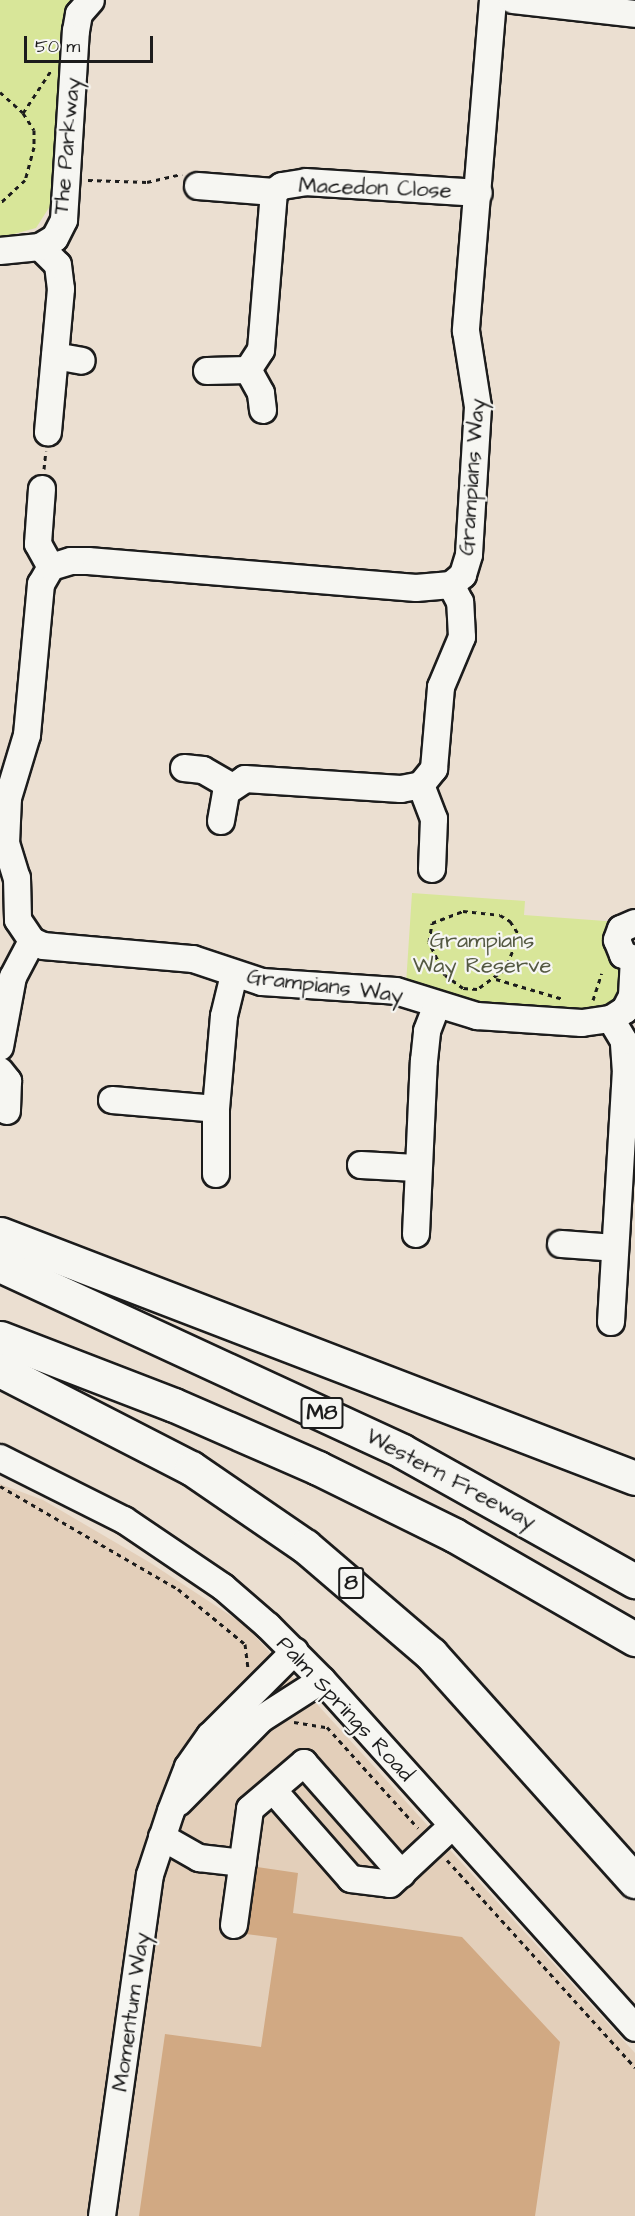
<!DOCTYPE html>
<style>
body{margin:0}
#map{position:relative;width:635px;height:2216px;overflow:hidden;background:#ebdfd1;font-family:"Architects Daughter",sans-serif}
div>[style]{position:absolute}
.built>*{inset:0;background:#e3cfba}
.green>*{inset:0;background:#d8e699}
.building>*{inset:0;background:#d1a983}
.path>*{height:3px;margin-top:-1.5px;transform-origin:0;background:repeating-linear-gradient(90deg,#1c1c1c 0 4.5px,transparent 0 9px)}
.roads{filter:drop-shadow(2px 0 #1c1c1c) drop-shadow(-2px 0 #1c1c1c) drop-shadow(0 2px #1c1c1c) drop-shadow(0 -2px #1c1c1c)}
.minor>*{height:26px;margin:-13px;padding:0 13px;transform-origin:13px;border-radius:13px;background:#f6f6f2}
.highway>*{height:33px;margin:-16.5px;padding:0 16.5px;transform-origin:16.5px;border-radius:16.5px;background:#f6f6f2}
span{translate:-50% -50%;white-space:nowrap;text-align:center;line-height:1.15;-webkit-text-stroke:4.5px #f6f6f2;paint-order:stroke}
.shield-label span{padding:2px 4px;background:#f6f6f2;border:2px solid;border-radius:4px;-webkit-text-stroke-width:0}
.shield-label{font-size:21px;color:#1c1c1c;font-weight:700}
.street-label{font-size:22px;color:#1c1c1c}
.park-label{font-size:22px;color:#545942}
.scale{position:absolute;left:24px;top:36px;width:129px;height:27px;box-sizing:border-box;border:3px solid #1c1c1c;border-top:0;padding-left:8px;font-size:18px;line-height:21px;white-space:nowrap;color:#1c1c1c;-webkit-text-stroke:4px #f6f6f2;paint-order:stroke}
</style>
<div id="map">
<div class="built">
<i style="clip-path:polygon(0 1484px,43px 1500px,149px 1562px,245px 1625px,635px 2053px,635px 2216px,0 2216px)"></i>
</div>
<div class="green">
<i style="clip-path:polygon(0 0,71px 0,52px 203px,36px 228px,3px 237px,0 237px)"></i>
<i style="clip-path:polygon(412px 893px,525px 901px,524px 915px,619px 922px,621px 987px,616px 1002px,605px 1012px,463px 1005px,406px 984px)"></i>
</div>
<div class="building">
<i style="clip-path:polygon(257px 1867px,298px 1873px,293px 1913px,462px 1937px,560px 2042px,535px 2216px,139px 2216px,165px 2034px,261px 2047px,277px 1938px,246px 1934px)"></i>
</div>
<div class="path">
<i style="left:0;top:92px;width:31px;rotate:42deg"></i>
<i style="left:23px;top:113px;width:20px;rotate:57deg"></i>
<i style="left:34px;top:130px;width:17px;rotate:90deg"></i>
<i style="left:34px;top:147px;width:34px;rotate:105deg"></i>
<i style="left:25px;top:180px;width:34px;rotate:137deg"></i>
<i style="left:23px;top:113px;width:53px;rotate:-56.6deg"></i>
<i style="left:88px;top:180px;width:59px;rotate:1.9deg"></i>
<i style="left:147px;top:182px;width:36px;rotate:-13deg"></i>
<i style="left:44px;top:469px;width:18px;rotate:-84deg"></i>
<i style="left:463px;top:911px;width:37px;rotate:6deg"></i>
<i style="left:500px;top:915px;width:12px;rotate:31deg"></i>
<i style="left:510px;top:921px;width:17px;rotate:57deg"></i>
<i style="left:519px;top:935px;width:37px;rotate:112deg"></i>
<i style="left:505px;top:969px;width:34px;rotate:144deg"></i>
<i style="left:477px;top:989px;width:14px;rotate:-176deg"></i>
<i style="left:463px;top:988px;width:22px;rotate:-144deg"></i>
<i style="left:445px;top:975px;width:37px;rotate:-116deg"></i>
<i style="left:429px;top:942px;width:19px;rotate:-81deg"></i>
<i style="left:432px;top:923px;width:33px;rotate:-21deg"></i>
<i style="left:496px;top:979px;width:70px;rotate:16.6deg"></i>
<i style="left:593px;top:1000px;width:28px;rotate:-72deg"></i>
<i style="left:0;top:1486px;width:206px;rotate:30.1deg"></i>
<i style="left:178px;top:1589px;width:87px;rotate:39.4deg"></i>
<i style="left:245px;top:1644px;width:26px;rotate:83deg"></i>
<i style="left:294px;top:1722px;width:33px;rotate:9deg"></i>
<i style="left:327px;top:1727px;width:136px;rotate:48deg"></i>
<i style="left:447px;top:1860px;width:280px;rotate:47.8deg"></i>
</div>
<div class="roads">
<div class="minor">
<i style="left:493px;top:0;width:332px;rotate:94.7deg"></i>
<i style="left:466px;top:331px;width:77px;rotate:81deg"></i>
<i style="left:478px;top:407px;width:148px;rotate:93.5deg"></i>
<i style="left:469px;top:555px;width:21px;rotate:107deg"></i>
<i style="left:463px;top:575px;width:16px;rotate:140deg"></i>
<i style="left:451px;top:585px;width:35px;rotate:175deg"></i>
<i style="left:416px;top:588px;width:329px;rotate:-175.3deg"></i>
<i style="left:88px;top:561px;width:17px;rotate:180deg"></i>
<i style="left:71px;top:561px;width:21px;rotate:163deg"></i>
<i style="left:51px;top:567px;width:20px;rotate:120deg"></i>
<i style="left:41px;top:584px;width:152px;rotate:95.3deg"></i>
<i style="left:27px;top:735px;width:66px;rotate:106.8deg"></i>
<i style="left:8px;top:798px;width:45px;rotate:92.5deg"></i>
<i style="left:6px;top:843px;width:37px;rotate:73deg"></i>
<i style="left:17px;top:878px;width:42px;rotate:88.6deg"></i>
<i style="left:18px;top:920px;width:25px;rotate:56deg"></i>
<i style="left:32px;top:941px;width:12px;rotate:24deg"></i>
<i style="left:43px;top:946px;width:151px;rotate:5deg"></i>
<i style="left:193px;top:959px;width:73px;rotate:18.4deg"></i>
<i style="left:262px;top:982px;width:134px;rotate:3.8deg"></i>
<i style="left:396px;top:991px;width:85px;rotate:17.2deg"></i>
<i style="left:477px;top:1016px;width:105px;rotate:3.8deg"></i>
<i style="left:582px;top:1023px;width:29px;rotate:-8deg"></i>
<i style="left:513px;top:0;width:123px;rotate:6.5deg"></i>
<i style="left:198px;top:186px;width:76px;rotate:4.5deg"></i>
<i style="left:40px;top:247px;width:25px;rotate:45deg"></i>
<i style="left:58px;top:265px;width:24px;rotate:83deg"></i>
<i style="left:61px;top:289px;width:144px;rotate:95.2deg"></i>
<i style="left:0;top:251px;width:40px;rotate:-5.7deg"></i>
<i style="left:40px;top:247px;width:17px;rotate:-31deg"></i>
<i style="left:55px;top:238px;width:20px;rotate:-63deg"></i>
<i style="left:64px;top:220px;width:189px;rotate:-86.4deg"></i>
<i style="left:76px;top:31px;width:17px;rotate:-80deg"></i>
<i style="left:79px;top:14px;width:18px;rotate:-49deg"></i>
<i style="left:55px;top:356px;width:27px;rotate:10deg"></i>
<i style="left:207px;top:371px;width:41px;rotate:-1.4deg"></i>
<i style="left:263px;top:410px;width:17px;rotate:-97deg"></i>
<i style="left:261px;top:393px;width:26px;rotate:-119deg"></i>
<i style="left:248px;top:370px;width:24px;rotate:-57deg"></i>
<i style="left:261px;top:350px;width:159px;rotate:-85.3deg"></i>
<i style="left:274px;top:192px;width:10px;rotate:-37deg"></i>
<i style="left:282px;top:186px;width:24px;rotate:-9deg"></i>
<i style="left:306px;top:182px;width:173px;rotate:3.6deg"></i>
<i style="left:42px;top:489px;width:55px;rotate:94.2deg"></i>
<i style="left:38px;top:544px;width:26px;rotate:61deg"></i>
<i style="left:184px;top:768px;width:19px;rotate:6deg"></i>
<i style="left:203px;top:770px;width:32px;rotate:30deg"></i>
<i style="left:221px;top:821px;width:29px;rotate:-80deg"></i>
<i style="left:226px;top:792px;width:23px;rotate:-34deg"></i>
<i style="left:245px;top:779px;width:156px;rotate:3.7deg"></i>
<i style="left:401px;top:789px;width:20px;rotate:-11deg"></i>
<i style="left:432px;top:869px;width:50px;rotate:-87.7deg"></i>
<i style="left:434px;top:819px;width:36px;rotate:-111deg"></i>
<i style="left:421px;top:785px;width:21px;rotate:-51deg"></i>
<i style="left:434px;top:769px;width:82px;rotate:-85.1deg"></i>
<i style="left:441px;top:687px;width:54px;rotate:-67.2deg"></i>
<i style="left:462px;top:637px;width:35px;rotate:-93deg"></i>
<i style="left:460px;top:602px;width:19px;rotate:-118deg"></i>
<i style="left:635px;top:923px;width:15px;rotate:157deg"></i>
<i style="left:621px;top:929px;width:12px;rotate:110deg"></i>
<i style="left:617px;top:940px;width:16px;rotate:68deg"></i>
<i style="left:623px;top:955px;width:13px;rotate:18deg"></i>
<i style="left:0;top:1047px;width:71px;rotate:-79.5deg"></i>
<i style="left:13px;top:977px;width:41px;rotate:-62.2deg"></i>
<i style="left:0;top:1071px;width:13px;rotate:51deg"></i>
<i style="left:8px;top:1081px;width:30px;rotate:92deg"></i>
<i style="left:112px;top:1100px;width:104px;rotate:4.9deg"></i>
<i style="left:361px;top:1165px;width:55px;rotate:3.1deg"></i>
<i style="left:216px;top:1174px;width:65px;rotate:-90deg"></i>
<i style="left:216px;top:1109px;width:93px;rotate:-85.1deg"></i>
<i style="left:224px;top:1016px;width:42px;rotate:-76.3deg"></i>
<i style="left:416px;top:1234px;width:173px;rotate:-87.4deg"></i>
<i style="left:424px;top:1061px;width:30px;rotate:-84deg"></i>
<i style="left:427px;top:1031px;width:28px;rotate:-69deg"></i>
<i style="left:561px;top:1244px;width:54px;rotate:4.2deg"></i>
<i style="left:611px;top:1322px;width:249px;rotate:-86.6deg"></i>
<i style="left:626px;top:1073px;width:32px;rotate:-94deg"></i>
<i style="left:624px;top:1041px;width:26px;rotate:-121deg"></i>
<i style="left:611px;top:1019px;width:17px;rotate:-33deg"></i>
<i style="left:625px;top:1010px;width:16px;rotate:-63deg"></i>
<i style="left:632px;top:996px;width:37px;rotate:-87deg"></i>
<i style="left:0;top:1458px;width:139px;rotate:26.6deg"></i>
<i style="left:124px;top:1520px;width:120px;rotate:34.1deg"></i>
<i style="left:223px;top:1587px;width:60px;rotate:40.9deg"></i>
<i style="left:268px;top:1626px;width:76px;rotate:45deg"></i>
<i style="left:322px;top:1680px;width:468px;rotate:48deg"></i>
<i style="left:273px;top:1790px;width:118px;rotate:48.8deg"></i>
<i style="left:351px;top:1879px;width:39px;rotate:7deg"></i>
<i style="left:390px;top:1884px;width:85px;rotate:-43.1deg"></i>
<i style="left:179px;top:1802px;width:117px;rotate:-45.3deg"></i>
<i style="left:261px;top:1719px;width:72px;rotate:-32.6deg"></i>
<i style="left:162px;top:1837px;width:43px;rotate:29.6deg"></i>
<i style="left:199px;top:1858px;width:44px;rotate:6.5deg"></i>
<i style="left:234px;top:1925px;width:117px;rotate:-82.1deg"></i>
<i style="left:250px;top:1809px;width:71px;rotate:-40.4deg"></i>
<i style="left:304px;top:1763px;width:148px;rotate:48.6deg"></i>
<i style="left:102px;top:2216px;width:344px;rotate:-82deg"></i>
<i style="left:150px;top:1875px;width:67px;rotate:-71.8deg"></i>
<i style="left:171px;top:1811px;width:47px;rotate:-68.9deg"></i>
<i style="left:188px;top:1767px;width:38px;rotate:-55deg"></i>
<i style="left:210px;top:1736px;width:120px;rotate:-45deg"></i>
</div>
<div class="highway">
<i style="left:0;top:1234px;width:680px;rotate:21.02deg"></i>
<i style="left:0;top:1265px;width:443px;rotate:24.8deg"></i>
<i style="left:402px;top:1451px;width:267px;rotate:29.2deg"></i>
<i style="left:0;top:1338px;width:186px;rotate:21.1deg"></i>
<i style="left:174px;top:1405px;width:157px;rotate:23.6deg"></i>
<i style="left:318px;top:1468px;width:152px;rotate:26.2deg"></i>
<i style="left:454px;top:1535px;width:209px;rotate:29.9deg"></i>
<i style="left:0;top:1370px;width:215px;rotate:27.2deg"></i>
<i style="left:191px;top:1468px;width:138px;rotate:34.4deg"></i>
<i style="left:305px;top:1546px;width:166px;rotate:40.6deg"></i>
<i style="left:431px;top:1654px;width:305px;rotate:48.1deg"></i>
</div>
</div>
<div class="shield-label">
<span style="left:322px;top:1413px">M8</span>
<span style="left:351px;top:1583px">8</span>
</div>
<div class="street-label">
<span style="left:67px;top:146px;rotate:-85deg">The Parkway</span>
<span style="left:375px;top:188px;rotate:2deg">Macedon Close</span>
<span style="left:472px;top:477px;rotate:-86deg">Grampians Way</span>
<span style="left:325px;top:986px;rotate:7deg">Grampians Way</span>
<span style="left:451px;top:1479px;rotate:28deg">Western Freeway</span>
<span style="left:345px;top:1709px;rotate:47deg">Palm Springs Road</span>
<span style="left:131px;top:2012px;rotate:-82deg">Momentum Way</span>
</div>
<div class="park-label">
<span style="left:482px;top:953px">Grampians<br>Way Reserve</span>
</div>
<div class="scale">50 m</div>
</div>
